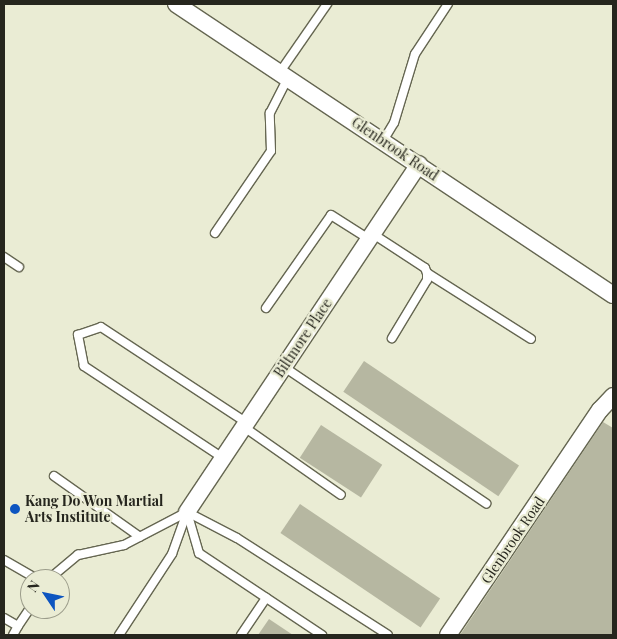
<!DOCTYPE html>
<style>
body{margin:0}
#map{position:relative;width:617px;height:639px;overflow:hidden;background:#eaecd4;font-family:"Playfair Display",serif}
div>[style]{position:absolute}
.building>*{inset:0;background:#b6b7a1;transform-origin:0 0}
.roads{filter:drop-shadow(1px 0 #656651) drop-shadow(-1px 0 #656651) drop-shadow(0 1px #656651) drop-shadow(0 -1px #656651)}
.service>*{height:8px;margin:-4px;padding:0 4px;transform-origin:4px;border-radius:4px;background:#fff}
.minor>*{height:16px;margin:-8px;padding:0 8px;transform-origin:8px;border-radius:8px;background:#fff}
.dots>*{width:14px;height:14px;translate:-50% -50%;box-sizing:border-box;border:2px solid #eaecd4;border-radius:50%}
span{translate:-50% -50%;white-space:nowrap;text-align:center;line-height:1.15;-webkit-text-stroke:4.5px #eaecd4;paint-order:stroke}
.street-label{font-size:14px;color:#26261e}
.poi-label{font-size:14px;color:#26261e;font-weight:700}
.left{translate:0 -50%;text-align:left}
.frame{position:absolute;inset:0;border:5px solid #26261e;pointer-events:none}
.north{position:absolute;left:20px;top:569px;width:50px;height:50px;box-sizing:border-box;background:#eaecd4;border:1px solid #9c9d8b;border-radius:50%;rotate:304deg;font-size:14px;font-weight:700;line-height:20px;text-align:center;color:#26261e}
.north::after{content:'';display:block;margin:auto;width:18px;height:22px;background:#0d55c0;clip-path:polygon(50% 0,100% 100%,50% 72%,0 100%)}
</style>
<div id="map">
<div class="building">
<i style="left:364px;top:361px;width:187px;height:37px;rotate:34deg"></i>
<i style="clip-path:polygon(603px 422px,613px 428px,613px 635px,460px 635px)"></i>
<i style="left:321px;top:425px;width:73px;height:39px;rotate:33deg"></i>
<i style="left:300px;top:504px;width:169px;height:35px;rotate:34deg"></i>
<i style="clip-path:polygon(269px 619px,293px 635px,258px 635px)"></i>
</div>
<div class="roads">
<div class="service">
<i style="left:280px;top:72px;width:83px;rotate:-55.3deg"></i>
<i style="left:383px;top:141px;width:21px;rotate:-59deg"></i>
<i style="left:394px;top:123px;width:72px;rotate:-73.1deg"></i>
<i style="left:415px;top:54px;width:60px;rotate:-56.6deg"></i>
<i style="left:215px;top:233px;width:99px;rotate:-55.7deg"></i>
<i style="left:271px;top:151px;width:38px;rotate:-92deg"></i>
<i style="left:270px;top:113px;width:39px;rotate:-63deg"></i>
<i style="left:373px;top:234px;width:62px;rotate:33.2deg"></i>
<i style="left:425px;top:268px;width:5px;rotate:68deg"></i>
<i style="left:427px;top:273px;width:7px;rotate:90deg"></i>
<i style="left:427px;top:280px;width:68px;rotate:121.1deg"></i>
<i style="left:4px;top:257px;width:18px;rotate:34deg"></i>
<i style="left:427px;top:273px;width:123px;rotate:32.4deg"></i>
<i style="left:266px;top:308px;width:113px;rotate:-55deg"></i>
<i style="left:331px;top:215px;width:45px;rotate:32.3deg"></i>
<i style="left:284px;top:367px;width:244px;rotate:34deg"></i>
<i style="left:244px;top:427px;width:118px;rotate:35deg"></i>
<i style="left:223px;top:458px;width:167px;rotate:-146.5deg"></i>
<i style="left:84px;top:366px;width:32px;rotate:-101deg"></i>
<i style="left:78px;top:335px;width:24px;rotate:-19deg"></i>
<i style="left:101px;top:327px;width:175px;rotate:33.3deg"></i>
<i style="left:54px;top:476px;width:105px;rotate:35.3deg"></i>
<i style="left:187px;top:512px;width:56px;rotate:27.5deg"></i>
<i style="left:237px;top:538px;width:179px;rotate:32.7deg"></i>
<i style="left:187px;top:512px;width:43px;rotate:73.7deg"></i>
<i style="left:199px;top:553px;width:148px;rotate:33.7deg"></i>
<i style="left:4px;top:560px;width:38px;rotate:30deg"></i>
<i style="left:49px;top:579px;width:38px;rotate:-40deg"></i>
<i style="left:78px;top:555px;width:47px;rotate:-12.3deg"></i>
<i style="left:124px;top:545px;width:71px;rotate:-27.6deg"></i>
<i style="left:4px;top:618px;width:16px;rotate:30deg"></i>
<i style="left:18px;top:626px;width:22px;rotate:-56deg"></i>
<i style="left:13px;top:635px;width:10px;rotate:-61deg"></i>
<i style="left:119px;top:635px;width:97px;rotate:-56.8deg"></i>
<i style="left:172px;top:554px;width:45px;rotate:-70.3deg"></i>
<i style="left:241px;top:635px;width:45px;rotate:-56deg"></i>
</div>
<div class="minor">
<i style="left:176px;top:4px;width:525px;rotate:33.66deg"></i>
<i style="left:187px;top:512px;width:418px;rotate:-56.3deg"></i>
<i style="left:448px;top:635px;width:272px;rotate:-56deg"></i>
<i style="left:600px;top:410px;width:19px;rotate:-47deg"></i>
</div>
</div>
<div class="dots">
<i style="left:15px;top:509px;background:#0d55c0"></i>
</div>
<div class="street-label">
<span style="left:395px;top:149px;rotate:34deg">Glenbrook Road</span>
<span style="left:303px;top:338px;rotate:-56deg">Biltmore Place</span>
<span style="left:513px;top:540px;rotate:-56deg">Glenbrook Road</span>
</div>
<div class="poi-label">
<span class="left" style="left:25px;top:509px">Kang Do Won Martial<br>Arts Institute</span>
</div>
<div class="frame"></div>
<div class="north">N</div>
</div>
